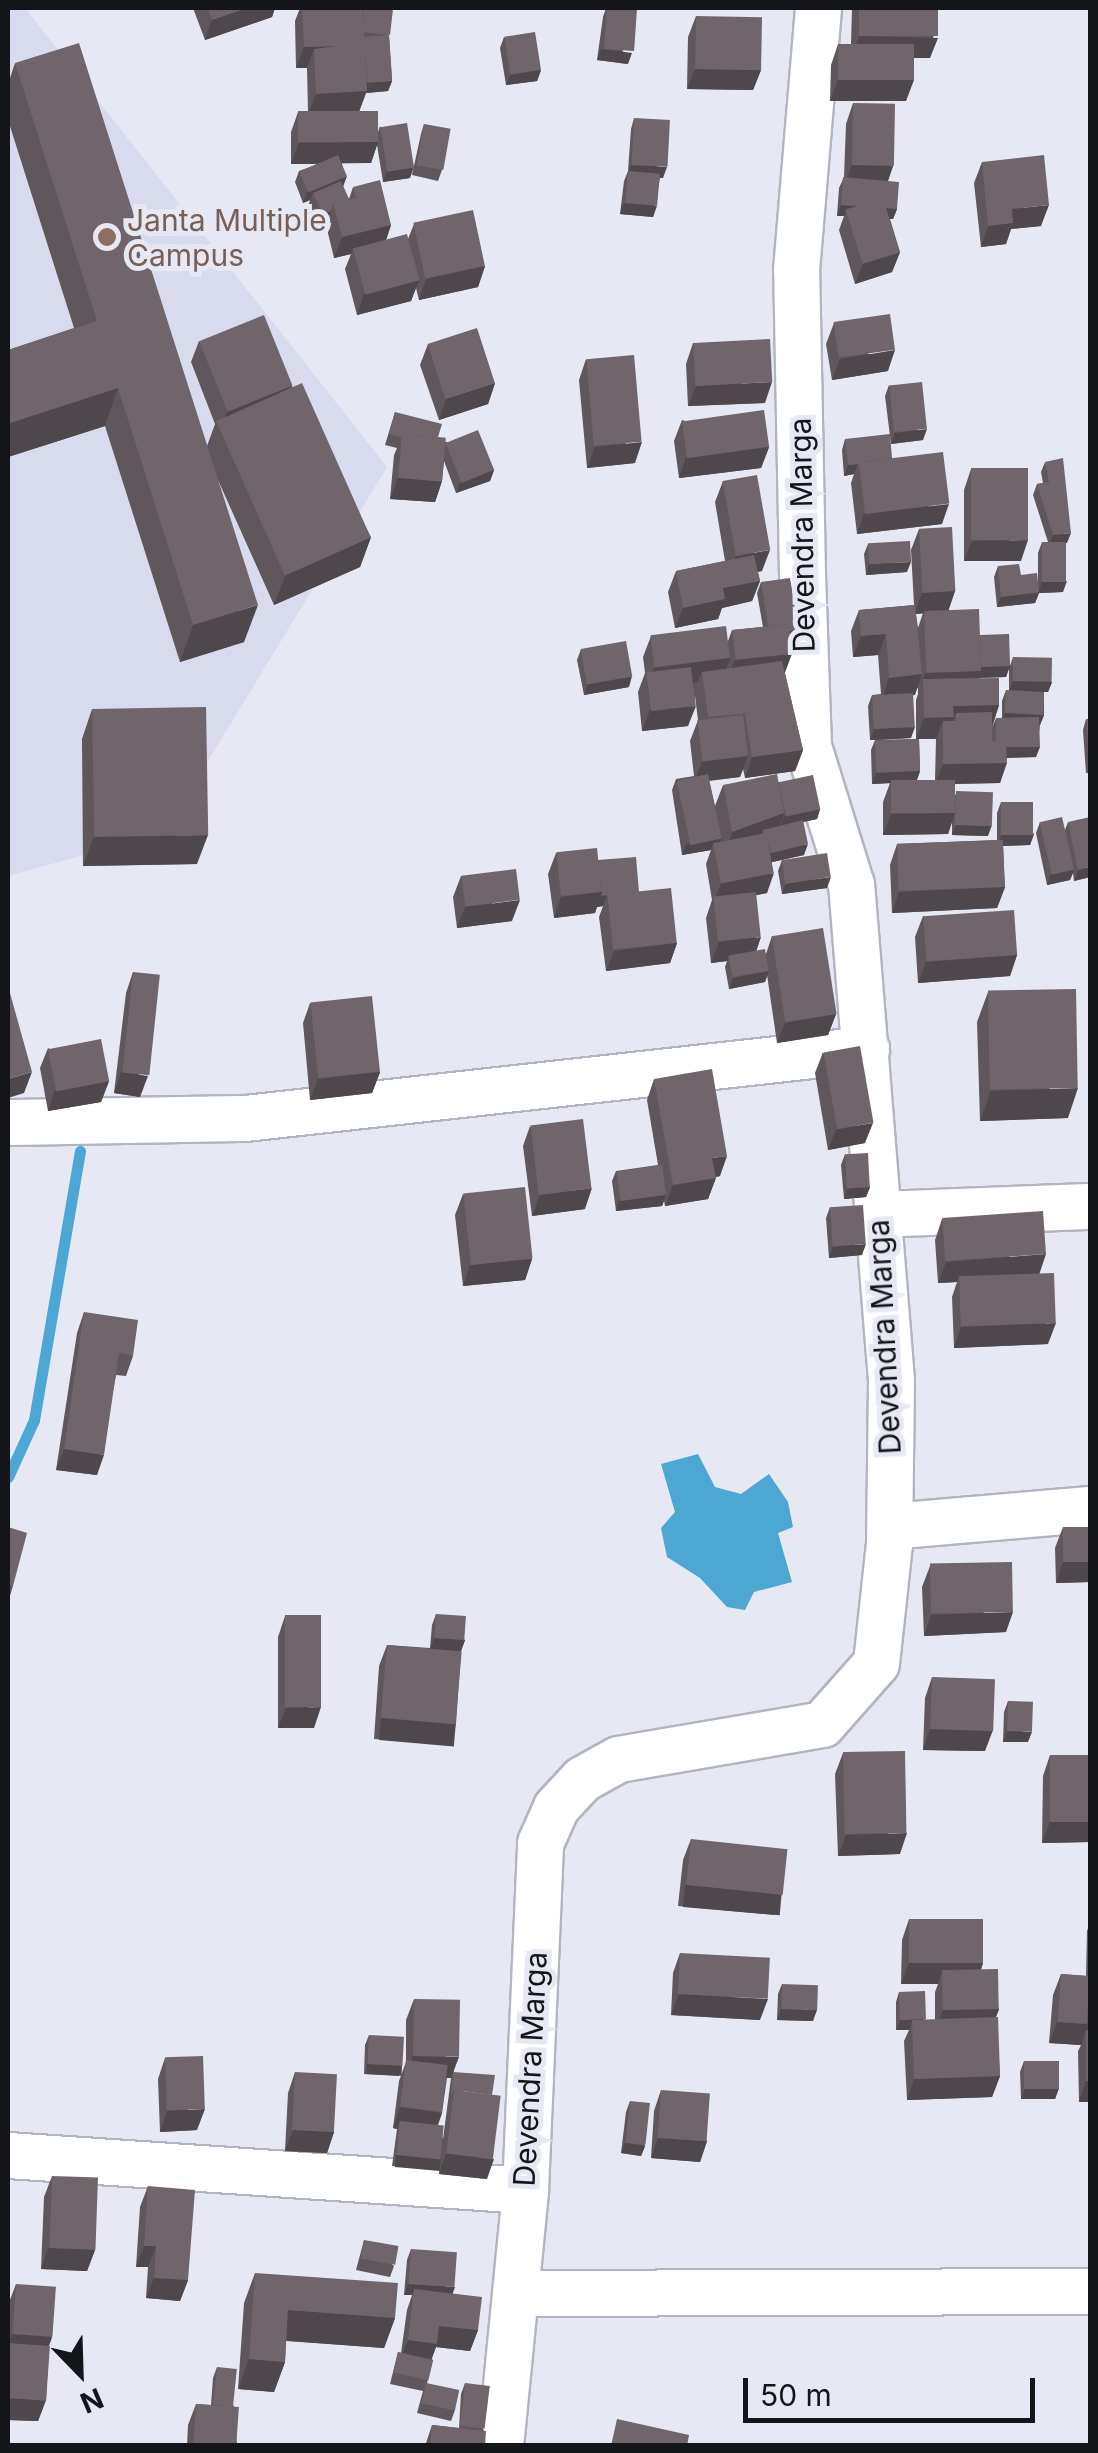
<!DOCTYPE html>
<style>
body{margin:0}
#map{position:relative;width:1098px;height:2453px;overflow:hidden;background:#e6e8f3;font-family:Inter,sans-serif}
div>[style]{position:absolute}
.built>*{inset:0;background:#d7dbed}
.water>*{inset:0;background:#4ca7d2}
.stream>*{height:11px;margin:-5.5px;padding:0 5.5px;transform-origin:5.5px;border-radius:5.5px;background:#4ca7d2}
.roads{filter:drop-shadow(2px 0 #b2b5bf) drop-shadow(-2px 0 #b2b5bf) drop-shadow(0 2px #b2b5bf) drop-shadow(0 -2px #b2b5bf)}
.minor>*{height:45px;margin:-22.5px;padding:0 22.5px;transform-origin:22.5px;border-radius:22.5px;background:#fff}
.wall>*{inset:0;background:#5f575c}
.shaded-wall>*{inset:0;background:#4e474b;transform-origin:0 0}
.building>*{inset:0;background:#6f656b;transform-origin:0 0}
.dots>*{width:28px;height:28px;translate:-50% -50%;box-sizing:border-box;border:5px solid #e6e8f3;border-radius:50%}
span{translate:-50% -50%;white-space:nowrap;text-align:center;line-height:1.15;-webkit-text-stroke:10px #e6e8f3;paint-order:stroke}
.education-label{font-size:30px;color:#785e54}
.left{translate:0 -50%;text-align:left}
.street-label{font-size:30px;color:#141518}
.frame{position:absolute;inset:0;border:10px solid #141518;pointer-events:none}
.north{position:absolute;left:30px;top:2323px;width:100px;height:100px;-webkit-text-stroke:8px #e6e8f3;paint-order:stroke;rotate:157deg;font-size:28px;font-weight:700;line-height:40px;text-align:center;color:#141518}
.north::after{content:'';display:block;margin:auto;width:35px;height:45px;background:#141518;clip-path:polygon(50% 0,100% 100%,50% 72%,0 100%)}
.scale{position:absolute;left:743px;top:2378px;width:292px;height:45px;box-sizing:border-box;border:5px solid #141518;border-top:0;padding-left:12px;font-size:30px;line-height:35px;white-space:nowrap;color:#141518;-webkit-text-stroke:8px #e6e8f3;paint-order:stroke}
</style>
<div id="map">
<div class="built">
<i style="clip-path:polygon(8px 8px,25px 8px,387px 467px,164px 833px,8px 876px)"></i>
</div>
<div class="water">
<i style="clip-path:polygon(698px 1454px,715px 1487px,741px 1494px,769px 1474px,788px 1502px,793px 1527px,778px 1533px,792px 1582px,754px 1592px,745px 1610px,727px 1607px,700px 1578px,667px 1557px,661px 1528px,675px 1512px,661px 1464px)"></i>
</div>
<div class="stream">
<i style="left:8px;top:1477px;width:63px;rotate:-65.5deg"></i>
<i style="left:34px;top:1420px;width:273px;rotate:-80.3deg"></i>
</div>
<div class="roads">
<div class="minor">
<i style="left:8px;top:1122px;width:237px;rotate:-1deg"></i>
<i style="left:245px;top:1118px;width:625px;rotate:-6.34deg"></i>
<i style="left:878px;top:1214px;width:212px;rotate:-2.2deg"></i>
<i style="left:890px;top:1526px;width:201px;rotate:-4.9deg"></i>
<i style="left:8px;top:2155px;width:518px;rotate:3.87deg"></i>
<i style="left:515px;top:2293px;width:575px;rotate:-0.2deg"></i>
<i style="left:500px;top:2446px;width:257px;rotate:-84.4deg"></i>
<i style="left:525px;top:2190px;width:347px;rotate:-87.5deg"></i>
<i style="left:540px;top:1843px;width:39px;rotate:-66deg"></i>
<i style="left:556px;top:1807px;width:38px;rotate:-47deg"></i>
<i style="left:582px;top:1779px;width:41px;rotate:-29.1deg"></i>
<i style="left:618px;top:1759px;width:207px;rotate:-9.7deg"></i>
<i style="left:822px;top:1724px;width:81px;rotate:-48.5deg"></i>
<i style="left:876px;top:1663px;width:120px;rotate:-83.8deg"></i>
<i style="left:889px;top:1544px;width:164px;rotate:-89.3deg"></i>
<i style="left:891px;top:1380px;width:497px;rotate:-94.6deg"></i>
<i style="left:851px;top:885px;width:145px;rotate:-107.2deg"></i>
<i style="left:808px;top:746px;width:172px;rotate:-92deg"></i>
<i style="left:802px;top:574px;width:304px;rotate:-91.1deg"></i>
<i style="left:796px;top:270px;width:263px;rotate:-85.2deg"></i>
</div>
</div>
<div class="wall">
<i style="clip-path:polygon(193px 8px,275px 8px,272px 17px,205px 40px)"></i>
<i style="clip-path:polygon(300px 8px,363px 8px,389px 36px,392px 81px,388px 91px,366px 93px,359px 111px,378px 132px,380px 126px,410px 178px,383px 182px,377px 145px,371px 163px,342px 163px,343px 186px,349px 199px,353px 187px,391px 225px,386px 240px,408px 239px,414px 224px,485px 266px,478px 287px,419px 300px,416px 288px,411px 301px,357px 315px,345px 269px,351px 254px,334px 258px,326px 225px,327px 222px,319px 225px,309px 203px,310px 200px,303px 203px,295px 182px,299px 171px,318px 164px,291px 164px,291px 132px,298px 112px,308px 111px,307px 68px,296px 68px,295px 21px)"></i>
<i style="clip-path:polygon(606px 8px,628px 64px,597px 60px,603px 17px)"></i>
<i style="clip-path:polygon(852px 8px,938px 8px,930px 58px,914px 58px,906px 101px,830px 101px,831px 65px,838px 44px,851px 44px)"></i>
<i style="clip-path:polygon(696px 16px,761px 70px,753px 90px,687px 89px,688px 37px)"></i>
<i style="clip-path:polygon(504px 37px,541px 70px,537px 81px,506px 85px,500px 48px)"></i>
<i style="clip-path:polygon(15px 63px,207px 446px,215px 424px,191px 362px,199px 341px,292px 386px,371px 537px,360px 567px,274px 605px,218px 480px,244px 642px,180px 662px,105px 426px,8px 457px,8px 350px,74px 328px,8px 120px,8px 84px)"></i>
<i style="clip-path:polygon(853px 103px,893px 166px,888px 181px,897px 209px,893px 219px,890px 219px,900px 252px,892px 272px,855px 284px,839px 230px,844px 216px,837px 216px,839px 188px,844px 177px,846px 124px)"></i>
<i style="clip-path:polygon(634px 118px,663px 178px,660px 178px,653px 217px,620px 214px,624px 181px,628px 171px,631px 129px)"></i>
<i style="clip-path:polygon(424px 124px,442px 170px,438px 181px,412px 175px,421px 134px)"></i>
<i style="clip-path:polygon(982px 162px,1041px 226px,1011px 229px,1006px 244px,981px 247px,974px 183px)"></i>
<i style="clip-path:polygon(834px 323px,888px 371px,832px 380px,826px 344px)"></i>
<i style="clip-path:polygon(693px 343px,765px 403px,688px 406px,686px 364px)"></i>
<i style="clip-path:polygon(428px 344px,495px 383px,488px 404px,439px 420px,420px 365px)"></i>
<i style="clip-path:polygon(586px 359px,635px 463px,587px 468px,579px 380px)"></i>
<i style="clip-path:polygon(889px 385px,923px 440px,891px 444px,885px 396px)"></i>
<i style="clip-path:polygon(395px 412px,494px 470px,490px 481px,456px 493px,444px 461px,442px 481px,435px 502px,390px 499px,394px 455px,397px 448px,385px 445px)"></i>
<i style="clip-path:polygon(682px 420px,769px 447px,761px 468px,679px 478px,674px 441px)"></i>
<i style="clip-path:polygon(845px 439px,892px 458px,942px 524px,857px 534px,851px 483px,854px 474px,844px 476px,842px 450px)"></i>
<i style="clip-path:polygon(1045px 462px,1066px 543px,1063px 592px,1039px 593px,1035px 603px,997px 607px,994px 577px,998px 566px,1021px 575px,1038px 584px,1038px 553px,1042px 542px,1048px 542px,1033px 495px,1037px 484px,1043px 483px,1041px 472px)"></i>
<i style="clip-path:polygon(971px 469px,1021px 561px,964px 561px,964px 490px)"></i>
<i style="clip-path:polygon(723px 481px,762px 571px,758px 572px,760px 581px,752px 601px,722px 608px,718px 619px,675px 628px,668px 592px,676px 571px,725px 561px,715px 502px)"></i>
<i style="clip-path:polygon(evenodd,919px 529px,955px 591px,948px 610px,980px 635px,1010px 666px,1013px 657px,1052px 682px,1048px 692px,1044px 692px,1044px 715px,1040px 725px,1036px 757px,1007px 758px,1000px 783px,955px 784px,955px 794px,988px 836px,952px 835px,952px 822px,948px 834px,883px 835px,883px 802px,890px 783px,872px 784px,871px 750px,875px 740px,870px 740px,868px 706px,872px 695px,881px 694px,878px 655px,853px 657px,851px 631px,859px 610px,914px 605px,911px 550px,919px 529px,923px 613px,918px 628px,916px 614px,923px 613px,919px 529px,1009px 668px,1009px 691px,1006px 690px,1002px 701px,1002px 718px,996px 718px,992px 728px,999px 705px,979px 678px,1006px 677px,1009px 668px,919px 529px,918px 687px,918px 694px,916px 700px,916px 739px,878px 740px,911px 738px,913px 695px,918px 687px,919px 529px,919px 739px,936px 739px,935px 780px,917px 780px,920px 771px,919px 739px)"></i>
<i style="clip-path:polygon(868px 544px,907px 572px,866px 575px,864px 554px)"></i>
<i style="clip-path:polygon(761px 582px,799px 629px,795px 640px,791px 640px,785px 673px,803px 750px,795px 771px,745px 778px,743px 769px,740px 777px,709px 781px,715px 806px,723px 785px,779px 782px,820px 809px,817px 819px,803px 822px,804px 855px,772px 862px,767px 893px,756px 895px,756px 951px,766px 954px,772px 936px,836px 1014px,828px 1035px,777px 1043px,767px 975px,765px 982px,729px 989px,725px 967px,727px 961px,711px 963px,706px 918px,712px 900px,706px 864px,711px 850px,682px 855px,672px 790px,676px 779px,694px 776px,690px 741px,698px 720px,695px 696px,688px 726px,642px 731px,638px 692px,645px 673px,643px 657px,651px 636px,728px 641px,732px 630px,763px 627px,757px 593px)"></i>
<i style="clip-path:polygon(581px 649px,629px 687px,584px 695px,577px 660px)"></i>
<i style="clip-path:polygon(92px 709px,197px 864px,83px 866px,82px 739px)"></i>
<i style="clip-path:polygon(1086px 719px,1090px 719px,1090px 773px,1086px 773px,1083px 730px)"></i>
<i style="clip-path:polygon(1001px 802px,1034px 834px,1030px 845px,1003px 846px,1005px 887px,997px 908px,892px 913px,890px 865px,897px 844px,997px 840px,997px 813px)"></i>
<i style="clip-path:polygon(1040px 822px,1065px 830px,1068px 822px,1090px 877px,1074px 881px,1073px 873px,1070px 880px,1047px 885px,1036px 833px)"></i>
<i style="clip-path:polygon(556px 853px,598px 860px,639px 892px,677px 943px,670px 963px,606px 971px,599px 917px,603px 906px,597px 907px,595px 913px,554px 918px,548px 874px)"></i>
<i style="clip-path:polygon(782px 860px,827px 888px,782px 894px,778px 871px)"></i>
<i style="clip-path:polygon(461px 876px,512px 921px,457px 928px,453px 897px)"></i>
<i style="clip-path:polygon(923px 916px,1017px 955px,1010px 976px,918px 983px,915px 937px)"></i>
<i style="clip-path:polygon(133px 972px,140px 1097px,114px 1093px,126px 993px)"></i>
<i style="clip-path:polygon(988px 992px,1068px 1118px,980px 1121px,977px 1022px)"></i>
<i style="clip-path:polygon(310px 1003px,380px 1072px,372px 1093px,310px 1100px,303px 1023px)"></i>
<i style="clip-path:polygon(48px 1048px,109px 1081px,101px 1102px,48px 1111px,40px 1068px)"></i>
<i style="clip-path:polygon(823px 1052px,865px 1143px,828px 1150px,815px 1073px)"></i>
<i style="clip-path:polygon(654px 1079px,720px 1176px,716px 1177px,708px 1199px,665px 1206px,664px 1201px,662px 1206px,616px 1211px,612px 1181px,616px 1171px,658px 1165px,647px 1100px)"></i>
<i style="clip-path:polygon(530px 1126px,585px 1209px,532px 1216px,523px 1146px)"></i>
<i style="clip-path:polygon(845px 1154px,870px 1187px,866px 1197px,844px 1199px,841px 1165px)"></i>
<i style="clip-path:polygon(463px 1194px,532px 1259px,525px 1280px,463px 1286px,455px 1215px)"></i>
<i style="clip-path:polygon(830px 1207px,862px 1255px,829px 1258px,826px 1218px)"></i>
<i style="clip-path:polygon(942px 1219px,1039px 1273px,1048px 1344px,954px 1348px,952px 1297px,957px 1282px,938px 1283px,935px 1240px)"></i>
<i style="clip-path:polygon(84px 1312px,133px 1356px,126px 1376px,116px 1375px,97px 1475px,56px 1470px,77px 1333px)"></i>
<i style="clip-path:polygon(8px 1527px,13px 1586px,8px 1602px)"></i>
<i style="clip-path:polygon(1063px 1527px,1090px 1527px,1090px 1582px,1056px 1583px,1055px 1548px)"></i>
<i style="clip-path:polygon(930px 1566px,1006px 1632px,924px 1636px,922px 1587px)"></i>
<i style="clip-path:polygon(436px 1614px,465px 1640px,461px 1651px,456px 1724px,449px 1745px,374px 1739px,379px 1666px,387px 1645px,430px 1648px,432px 1625px)"></i>
<i style="clip-path:polygon(285px 1616px,314px 1728px,278px 1728px,278px 1637px)"></i>
<i style="clip-path:polygon(932px 1677px,985px 1751px,923px 1750px,925px 1698px)"></i>
<i style="clip-path:polygon(1008px 1701px,1028px 1742px,1003px 1742px,1004px 1712px)"></i>
<i style="clip-path:polygon(843px 1753px,900px 1854px,838px 1856px,835px 1774px)"></i>
<i style="clip-path:polygon(1050px 1755px,1090px 1755px,1090px 1842px,1042px 1843px,1043px 1776px)"></i>
<i style="clip-path:polygon(691px 1839px,775px 1915px,678px 1906px,683px 1860px)"></i>
<i style="clip-path:polygon(909px 1919px,983px 1963px,981px 1970px,999px 2009px,996px 2017px,1000px 2076px,992px 2097px,907px 2100px,904px 2041px,909px 2030px,896px 2030px,896px 2002px,899px 1992px,925px 2020px,935px 2020px,935px 1992px,938px 1984px,901px 1984px,902px 1940px)"></i>
<i style="clip-path:polygon(1090px 1922px,1090px 2102px,1079px 2102px,1078px 2051px,1081px 2045px,1049px 2043px,1053px 1995px,1061px 1974px,1086px 1976px,1087px 1931px)"></i>
<i style="clip-path:polygon(680px 1953px,760px 2020px,671px 2015px,673px 1973px)"></i>
<i style="clip-path:polygon(782px 1984px,813px 2021px,777px 2020px,778px 1994px)"></i>
<i style="clip-path:polygon(evenodd,414px 1999px,454px 2072px,487px 2179px,439px 2174px,440px 2161px,437px 2170px,392px 2166px,397px 2129px,393px 2128px,399px 2081px,406px 2062px,406px 2020px,414px 1999px,447px 2078px,451px 2078px,443px 2139px,438px 2125px,442px 2113px,447px 2078px)"></i>
<i style="clip-path:polygon(369px 2035px,402px 2066px,399px 2076px,364px 2074px,365px 2045px)"></i>
<i style="clip-path:polygon(165px 2058px,197px 2130px,160px 2132px,158px 2079px)"></i>
<i style="clip-path:polygon(1024px 2061px,1059px 2088px,1055px 2099px,1021px 2099px,1020px 2072px)"></i>
<i style="clip-path:polygon(295px 2072px,334px 2132px,327px 2153px,285px 2151px,288px 2093px)"></i>
<i style="clip-path:polygon(661px 2090px,707px 2141px,700px 2162px,651px 2158px,654px 2111px)"></i>
<i style="clip-path:polygon(630px 2101px,645px 2146px,641px 2156px,621px 2153px,626px 2112px)"></i>
<i style="clip-path:polygon(52px 2176px,95px 2250px,87px 2271px,41px 2269px,44px 2197px)"></i>
<i style="clip-path:polygon(148px 2186px,188px 2280px,180px 2301px,146px 2298px,148px 2267px,136px 2267px,140px 2207px)"></i>
<i style="clip-path:polygon(364px 2240px,394px 2266px,390px 2277px,356px 2270px)"></i>
<i style="clip-path:polygon(411px 2249px,453px 2294px,478px 2330px,470px 2351px,436px 2347px,431px 2359px,433px 2360px,427px 2383px,455px 2410px,451px 2421px,417px 2413px,423px 2391px,390px 2384px,398px 2352px,401px 2353px,407px 2310px,412px 2295px,404px 2295px,407px 2260px)"></i>
<i style="clip-path:polygon(255px 2273px,395px 2318px,384px 2348px,286px 2341px,285px 2362px,274px 2392px,238px 2389px,244px 2303px)"></i>
<i style="clip-path:polygon(16px 2284px,52px 2337px,49px 2346px,46px 2400px,38px 2421px,8px 2420px,8px 2305px)"></i>
<i style="clip-path:polygon(217px 2367px,234px 2407px,237px 2446px,187px 2446px,188px 2425px,196px 2404px,211px 2405px,213px 2378px)"></i>
<i style="clip-path:polygon(465px 2383px,484px 2431px,485px 2446px,425px 2446px,432px 2425px,459px 2428px,461px 2394px)"></i>
</div>
<div class="shaded-wall">
<i style="clip-path:polygon(247px 8px,275px 8px,272px 17px,205px 40px,212px 20px)"></i>
<i style="clip-path:polygon(859px 36px,938px 38px,930px 58px,851px 57px)"></i>
<i style="clip-path:polygon(339px 46px,314px 49px,307px 68px,296px 68px,304px 47px)"></i>
<i style="clip-path:polygon(601px 49px,632px 53px,628px 64px,597px 60px)"></i>
<i style="clip-path:polygon(695px 69px,761px 70px,753px 90px,687px 89px)"></i>
<i style="clip-path:polygon(541px 70px,537px 81px,506px 85px,510px 75px)"></i>
<i style="clip-path:polygon(838px 80px,914px 80px,906px 101px,830px 101px)"></i>
<i style="clip-path:polygon(392px 81px,388px 91px,366px 93px,359px 112px,308px 115px,316px 94px,365px 83px)"></i>
<i style="clip-path:polygon(378px 142px,371px 163px,291px 164px,299px 143px)"></i>
<i style="clip-path:polygon(631px 165px,667px 167px,663px 178px,628px 175px)"></i>
<i style="clip-path:polygon(852px 165px,893px 166px,886px 186px,844px 186px)"></i>
<i style="clip-path:polygon(414px 167px,410px 178px,383px 182px,387px 171px)"></i>
<i style="clip-path:polygon(347px 176px,343px 187px,313px 193px,310px 200px,303px 203px,307px 192px)"></i>
<i style="clip-path:polygon(624px 203px,657px 206px,653px 217px,620px 214px)"></i>
<i style="clip-path:polygon(841px 205px,897px 209px,893px 219px,849px 216px,846px 209px,844px 216px,837px 216px)"></i>
<i style="clip-path:polygon(1049px 205px,1041px 226px,1011px 229px,1006px 244px,981px 247px,988px 226px,1012px 209px)"></i>
<i style="clip-path:polygon(331px 211px,327px 222px,319px 225px,323px 215px)"></i>
<i style="clip-path:polygon(391px 225px,384px 246px,353px 248px,351px 254px,334px 258px,342px 237px)"></i>
<i style="clip-path:polygon(900px 252px,892px 272px,855px 284px,863px 263px)"></i>
<i style="clip-path:polygon(485px 266px,478px 287px,419px 300px,426px 279px)"></i>
<i style="clip-path:polygon(419px 280px,411px 301px,357px 315px,364px 294px)"></i>
<i style="clip-path:polygon(895px 350px,888px 371px,832px 380px,840px 359px)"></i>
<i style="clip-path:polygon(772px 382px,765px 403px,688px 406px,696px 386px)"></i>
<i style="clip-path:polygon(495px 383px,488px 404px,439px 420px,446px 399px)"></i>
<i style="clip-path:polygon(292px 386px,220px 430px,227px 412px)"></i>
<i style="clip-path:polygon(118px 388px,105px 426px,8px 457px,8px 430px,10px 423px)"></i>
<i style="clip-path:polygon(927px 429px,923px 440px,891px 444px,895px 433px)"></i>
<i style="clip-path:polygon(642px 442px,635px 463px,587px 468px,595px 447px)"></i>
<i style="clip-path:polygon(769px 447px,761px 468px,679px 478px,686px 457px)"></i>
<i style="clip-path:polygon(858px 464px,854px 474px,844px 476px,848px 465px)"></i>
<i style="clip-path:polygon(494px 470px,490px 481px,456px 493px,460px 483px)"></i>
<i style="clip-path:polygon(398px 478px,442px 481px,435px 502px,390px 499px)"></i>
<i style="clip-path:polygon(949px 504px,942px 524px,857px 534px,864px 514px)"></i>
<i style="clip-path:polygon(1071px 533px,1067px 543px,1049px 546px,1053px 535px)"></i>
<i style="clip-path:polygon(371px 537px,360px 567px,274px 605px,285px 576px)"></i>
<i style="clip-path:polygon(1028px 540px,1021px 561px,964px 561px,972px 541px)"></i>
<i style="clip-path:polygon(770px 550px,762px 571px,728px 576px,736px 556px)"></i>
<i style="clip-path:polygon(911px 562px,907px 572px,866px 575px,869px 564px)"></i>
<i style="clip-path:polygon(760px 581px,752px 601px,722px 608px,718px 619px,675px 628px,683px 608px,723px 588px)"></i>
<i style="clip-path:polygon(1067px 581px,1063px 592px,1039px 593px,1035px 603px,997px 607px,1001px 597px,1038px 593px,1042px 582px)"></i>
<i style="clip-path:polygon(955px 591px,948px 612px,914px 614px,922px 593px)"></i>
<i style="clip-path:polygon(258px 605px,244px 642px,180px 662px,193px 625px)"></i>
<i style="clip-path:polygon(799px 629px,795px 640px,766px 645px,770px 634px)"></i>
<i style="clip-path:polygon(886px 634px,878px 655px,853px 657px,861px 636px)"></i>
<i style="clip-path:polygon(792px 654px,784px 675px,727px 680px,735px 660px)"></i>
<i style="clip-path:polygon(730px 658px,723px 679px,702px 672px,698px 682px,647px 688px,654px 668px)"></i>
<i style="clip-path:polygon(1010px 666px,1006px 677px,923px 679px,918px 694px,925px 673px,979px 667px)"></i>
<i style="clip-path:polygon(922px 674px,915px 695px,882px 699px,889px 678px)"></i>
<i style="clip-path:polygon(632px 676px,629px 687px,584px 695px,588px 684px)"></i>
<i style="clip-path:polygon(1013px 681px,1052px 682px,1048px 692px,1009px 692px)"></i>
<i style="clip-path:polygon(999px 705px,992px 726px,956px 721px,956px 713px,946px 738px,943px 721px,936px 739px,916px 739px,924px 718px,953px 706px)"></i>
<i style="clip-path:polygon(696px 706px,688px 726px,642px 731px,650px 710px)"></i>
<i style="clip-path:polygon(1005px 713px,1044px 715px,1040px 725px,1002px 724px)"></i>
<i style="clip-path:polygon(915px 727px,911px 738px,870px 740px,874px 729px)"></i>
<i style="clip-path:polygon(997px 747px,1040px 747px,1036px 757px,993px 758px)"></i>
<i style="clip-path:polygon(803px 750px,795px 771px,745px 778px,752px 757px)"></i>
<i style="clip-path:polygon(748px 756px,740px 777px,694px 782px,702px 762px)"></i>
<i style="clip-path:polygon(1007px 763px,1000px 783px,935px 784px,943px 764px)"></i>
<i style="clip-path:polygon(920px 771px,916px 782px,872px 784px,876px 773px)"></i>
<i style="clip-path:polygon(820px 809px,817px 819px,780px 827px,784px 816px)"></i>
<i style="clip-path:polygon(784px 813px,777px 833px,763px 830px,759px 840px,725px 853px,732px 832px)"></i>
<i style="clip-path:polygon(955px 813px,948px 834px,883px 835px,891px 814px)"></i>
<i style="clip-path:polygon(956px 825px,992px 825px,988px 836px,952px 835px)"></i>
<i style="clip-path:polygon(1034px 834px,1030px 845px,997px 846px,1001px 835px)"></i>
<i style="clip-path:polygon(208px 835px,197px 864px,83px 866px,94px 836px)"></i>
<i style="clip-path:polygon(722px 838px,718px 848px,713px 844px,711px 850px,682px 855px,686px 844px)"></i>
<i style="clip-path:polygon(808px 844px,804px 855px,764px 864px,768px 854px)"></i>
<i style="clip-path:polygon(1090px 867px,1090px 877px,1074px 881px,1078px 870px)"></i>
<i style="clip-path:polygon(1074px 870px,1070px 880px,1047px 885px,1051px 874px)"></i>
<i style="clip-path:polygon(774px 873px,767px 893px,713px 904px,721px 883px)"></i>
<i style="clip-path:polygon(831px 877px,827px 888px,782px 894px,786px 883px)"></i>
<i style="clip-path:polygon(1005px 887px,997px 908px,892px 913px,899px 892px)"></i>
<i style="clip-path:polygon(602px 892px,607px 896px,603px 906px,597px 907px,595px 913px,554px 918px,561px 897px)"></i>
<i style="clip-path:polygon(520px 900px,512px 921px,457px 928px,465px 907px)"></i>
<i style="clip-path:polygon(761px 937px,754px 958px,729px 956px,727px 961px,711px 963px,719px 942px)"></i>
<i style="clip-path:polygon(677px 943px,670px 963px,606px 971px,614px 951px)"></i>
<i style="clip-path:polygon(1017px 955px,1010px 976px,918px 983px,926px 962px)"></i>
<i style="clip-path:polygon(769px 971px,765px 982px,729px 989px,733px 978px)"></i>
<i style="clip-path:polygon(836px 1014px,828px 1035px,777px 1043px,785px 1023px)"></i>
<i style="clip-path:polygon(32px 1072px,24px 1093px,8px 1098px,8px 1079px)"></i>
<i style="clip-path:polygon(121px 1072px,148px 1076px,140px 1097px,114px 1093px)"></i>
<i style="clip-path:polygon(380px 1072px,372px 1093px,310px 1100px,318px 1079px)"></i>
<i style="clip-path:polygon(109px 1081px,101px 1102px,48px 1111px,55px 1090px)"></i>
<i style="clip-path:polygon(1078px 1088px,1068px 1118px,980px 1121px,991px 1091px)"></i>
<i style="clip-path:polygon(873px 1123px,865px 1143px,828px 1150px,836px 1129px)"></i>
<i style="clip-path:polygon(727px 1156px,720px 1176px,705px 1179px,712px 1158px)"></i>
<i style="clip-path:polygon(716px 1178px,708px 1199px,665px 1206px,673px 1185px)"></i>
<i style="clip-path:polygon(870px 1187px,866px 1197px,844px 1199px,847px 1189px)"></i>
<i style="clip-path:polygon(592px 1188px,585px 1209px,532px 1216px,540px 1195px)"></i>
<i style="clip-path:polygon(666px 1195px,662px 1206px,616px 1211px,619px 1201px)"></i>
<i style="clip-path:polygon(866px 1244px,862px 1255px,829px 1258px,833px 1247px)"></i>
<i style="clip-path:polygon(1046px 1254px,1039px 1275px,959px 1276px,957px 1282px,938px 1283px,946px 1262px)"></i>
<i style="clip-path:polygon(532px 1259px,525px 1280px,463px 1286px,470px 1265px)"></i>
<i style="clip-path:polygon(1056px 1323px,1048px 1344px,954px 1348px,961px 1327px)"></i>
<i style="clip-path:polygon(64px 1449px,104px 1455px,97px 1475px,56px 1470px)"></i>
<i style="clip-path:polygon(1063px 1562px,1090px 1562px,1090px 1582px,1056px 1583px)"></i>
<i style="clip-path:polygon(1013px 1612px,1006px 1632px,924px 1636px,931px 1615px)"></i>
<i style="clip-path:polygon(434px 1638px,465px 1640px,461px 1651px,430px 1649px)"></i>
<i style="clip-path:polygon(321px 1707px,314px 1728px,278px 1728px,286px 1708px)"></i>
<i style="left:381px;top:1718px;width:75px;height:22px;rotate:5deg"></i>
<i style="clip-path:polygon(930px 1729px,993px 1730px,985px 1751px,923px 1750px)"></i>
<i style="clip-path:polygon(1007px 1731px,1032px 1732px,1028px 1742px,1003px 1742px)"></i>
<i style="clip-path:polygon(1050px 1822px,1090px 1822px,1090px 1842px,1042px 1843px)"></i>
<i style="clip-path:polygon(907px 1833px,900px 1854px,838px 1856px,846px 1835px)"></i>
<i style="left:685px;top:1885px;width:97px;height:22px;rotate:5deg"></i>
<i style="clip-path:polygon(909px 1963px,983px 1963px,976px 1984px,942px 1971px,938px 1984px,901px 1984px)"></i>
<i style="clip-path:polygon(679px 1994px,768px 1999px,760px 2020px,671px 2015px)"></i>
<i style="clip-path:polygon(781px 2009px,817px 2010px,813px 2021px,777px 2020px)"></i>
<i style="clip-path:polygon(999px 2009px,991px 2029px,935px 2030px,943px 2010px)"></i>
<i style="clip-path:polygon(926px 2019px,912px 2021px,909px 2030px,896px 2030px,900px 2020px)"></i>
<i style="clip-path:polygon(1057px 2022px,1090px 2024px,1090px 2045px,1086px 2030px,1081px 2045px,1049px 2043px)"></i>
<i style="clip-path:polygon(413px 2056px,459px 2057px,451px 2078px,405px 2077px)"></i>
<i style="left:367px;top:2064px;width:35px;height:10px;rotate:3deg"></i>
<i style="clip-path:polygon(1000px 2076px,992px 2097px,907px 2100px,914px 2079px)"></i>
<i style="clip-path:polygon(1086px 2081px,1090px 2081px,1090px 2102px,1079px 2102px)"></i>
<i style="clip-path:polygon(1059px 2088px,1055px 2099px,1021px 2099px,1025px 2089px)"></i>
<i style="clip-path:polygon(400px 2107px,442px 2113px,434px 2134px,400px 2121px,397px 2129px,393px 2128px)"></i>
<i style="clip-path:polygon(205px 2109px,197px 2130px,160px 2132px,167px 2111px)"></i>
<i style="clip-path:polygon(293px 2130px,334px 2132px,327px 2153px,285px 2151px)"></i>
<i style="clip-path:polygon(658px 2138px,707px 2141px,700px 2162px,651px 2158px)"></i>
<i style="clip-path:polygon(625px 2143px,645px 2146px,641px 2156px,621px 2153px)"></i>
<i style="clip-path:polygon(446px 2153px,494px 2159px,487px 2179px,439px 2174px)"></i>
<i style="left:396px;top:2155px;width:45px;height:12px;rotate:5deg"></i>
<i style="clip-path:polygon(144px 2246px,156px 2246px,148px 2267px,136px 2267px)"></i>
<i style="clip-path:polygon(48px 2248px,95px 2250px,87px 2271px,41px 2269px)"></i>
<i style="clip-path:polygon(154px 2278px,188px 2280px,180px 2301px,146px 2298px)"></i>
<i style="clip-path:polygon(408px 2284px,455px 2287px,451px 2298px,414px 2289px,412px 2295px,404px 2295px)"></i>
<i style="clip-path:polygon(288px 2310px,395px 2318px,384px 2348px,277px 2340px)"></i>
<i style="clip-path:polygon(439px 2326px,478px 2330px,470px 2351px,436px 2347px,430px 2364px,400px 2361px,408px 2340px)"></i>
<i style="clip-path:polygon(12px 2334px,52px 2337px,44px 2358px,8px 2345px)"></i>
<i style="clip-path:polygon(249px 2359px,285px 2362px,274px 2392px,238px 2389px)"></i>
<i style="clip-path:polygon(8px 2398px,46px 2400px,38px 2421px,8px 2420px)"></i>
</div>
<div class="building">
<i style="clip-path:polygon(208px 8px,247px 8px,212px 20px)"></i>
<i style="clip-path:polygon(302px 8px,363px 8px,367px 91px,316px 94px,314px 49px,339px 46px,304px 47px)"></i>
<i style="clip-path:polygon(364px 8px,393px 9px,390px 35px,364px 32px)"></i>
<i style="left:607px;top:8px;width:30px;height:41px;rotate:4deg"></i>
<i style="left:859px;top:8px;width:79px;height:28px"></i>
<i style="left:696px;top:16px;width:66px;height:53px;rotate:1deg"></i>
<i style="left:535px;top:32px;width:38px;height:31px;rotate:81deg"></i>
<i style="left:389px;top:35px;width:46px;height:25px;rotate:86deg"></i>
<i style="clip-path:polygon(79px 43px,258px 605px,193px 625px,118px 388px,10px 423px,8px 414px,8px 350px,97px 321px,15px 63px)"></i>
<i style="left:838px;top:44px;width:76px;height:36px"></i>
<i style="left:853px;top:103px;width:42px;height:62px;rotate:1deg"></i>
<i style="left:378px;top:111px;width:31px;height:80px;rotate:90deg"></i>
<i style="left:634px;top:118px;width:36px;height:47px;rotate:3deg"></i>
<i style="left:407px;top:123px;width:45px;height:27px;rotate:81deg"></i>
<i style="left:424px;top:124px;width:27px;height:42px;rotate:10deg"></i>
<i style="left:338px;top:155px;width:23px;height:42px;rotate:67deg"></i>
<i style="clip-path:polygon(1044px 155px,1049px 205px,1012px 209px,1013px 223px,988px 226px,982px 162px)"></i>
<i style="left:628px;top:171px;width:32px;height:32px;rotate:5deg"></i>
<i style="clip-path:polygon(843px 177px,899px 182px,897px 209px,886px 208px,883px 198px,858px 206px,841px 205px)"></i>
<i style="clip-path:polygon(380px 180px,391px 225px,342px 237px,333px 204px,356px 198px,353px 187px)"></i>
<i style="clip-path:polygon(341px 181px,349px 200px,333px 204px,331px 211px,323px 215px,313px 193px)"></i>
<i style="left:883px;top:198px;width:57px;height:39px;rotate:73deg"></i>
<i style="left:473px;top:210px;width:57px;height:61px;rotate:78deg"></i>
<i style="left:407px;top:234px;width:48px;height:56px;rotate:75deg"></i>
<i style="left:890px;top:314px;width:36px;height:57px;rotate:82deg"></i>
<i style="left:264px;top:315px;width:76px;height:70px;rotate:68deg"></i>
<i style="left:477px;top:328px;width:58px;height:52px;rotate:72deg"></i>
<i style="left:770px;top:339px;width:43px;height:77px;rotate:87deg"></i>
<i style="left:634px;top:355px;width:87px;height:48px;rotate:85deg"></i>
<i style="left:922px;top:382px;width:47px;height:33px;rotate:84deg"></i>
<i style="left:302px;top:383px;width:169px;height:94px;rotate:66deg"></i>
<i style="left:764px;top:410px;width:37px;height:83px;rotate:82deg"></i>
<i style="clip-path:polygon(395px 412px,442px 424px,438px 437px,402px 434px,401px 437px,389px 434px)"></i>
<i style="left:478px;top:430px;width:43px;height:35px;rotate:68deg"></i>
<i style="left:402px;top:434px;width:44px;height:44px;rotate:5deg"></i>
<i style="clip-path:polygon(890px 434px,892px 458px,859px 462px,859px 464px,848px 465px,845px 439px)"></i>
<i style="left:943px;top:452px;width:52px;height:85px;rotate:83deg"></i>
<i style="clip-path:polygon(1063px 458px,1071px 533px,1053px 535px,1037px 484px,1049px 482px,1045px 462px)"></i>
<i style="left:1028px;top:468px;width:72px;height:57px;rotate:90deg"></i>
<i style="left:757px;top:475px;width:76px;height:35px;rotate:80deg"></i>
<i style="left:952px;top:527px;width:64px;height:33px;rotate:87deg"></i>
<i style="left:910px;top:541px;width:21px;height:42px;rotate:87deg"></i>
<i style="left:1042px;top:542px;width:24px;height:40px"></i>
<i style="clip-path:polygon(754px 555px,760px 581px,723px 588px,725px 599px,683px 608px,676px 571px)"></i>
<i style="clip-path:polygon(1019px 564px,1021px 575px,1037px 573px,1039px 592px,1001px 597px,998px 566px)"></i>
<i style="clip-path:polygon(790px 578px,799px 629px,790px 631px,789px 624px,768px 626px,761px 582px)"></i>
<i style="clip-path:polygon(915px 605px,922px 674px,889px 678px,886px 634px,861px 636px,859px 610px)"></i>
<i style="left:979px;top:609px;width:62px;height:55px;rotate:88deg"></i>
<i style="left:789px;top:624px;width:30px;height:57px;rotate:84deg"></i>
<i style="left:726px;top:626px;width:32px;height:76px;rotate:83deg"></i>
<i style="left:1009px;top:634px;width:32px;height:29px;rotate:88deg"></i>
<i style="left:626px;top:641px;width:36px;height:46px;rotate:80deg"></i>
<i style="left:1013px;top:657px;width:39px;height:24px;rotate:1deg"></i>
<i style="clip-path:polygon(782px 661px,803px 750px,752px 757px,745px 714px,751px 713px,708px 717px,702px 672px)"></i>
<i style="left:691px;top:667px;width:39px;height:45px;rotate:83deg"></i>
<i style="clip-path:polygon(999px 678px,999px 705px,953px 706px,954px 717px,924px 718px,923px 679px)"></i>
<i style="left:1006px;top:690px;width:38px;height:23px;rotate:3deg"></i>
<i style="left:913px;top:693px;width:34px;height:41px;rotate:87deg"></i>
<i style="left:206px;top:707px;width:128px;height:114px;rotate:89deg"></i>
<i style="clip-path:polygon(992px 712px,992px 741px,1006px 741px,1007px 763px,943px 764px,943px 721px,956px 721px,956px 713px)"></i>
<i style="left:743px;top:715px;width:41px;height:46px;rotate:83deg"></i>
<i style="clip-path:polygon(1039px 717px,1040px 747px,1006px 747px,1006px 741px,996px 741px,996px 718px)"></i>
<i style="clip-path:polygon(1086px 719px,1090px 719px,1090px 763px)"></i>
<i style="left:919px;top:739px;width:32px;height:44px;rotate:88deg"></i>
<i style="left:708px;top:774px;width:66px;height:32px;rotate:78deg"></i>
<i style="clip-path:polygon(777px 774px,784px 813px,732px 832px,723px 785px)"></i>
<i style="left:813px;top:775px;width:35px;height:35px;rotate:78deg"></i>
<i style="left:955px;top:780px;width:33px;height:64px;rotate:90deg"></i>
<i style="left:956px;top:791px;width:37px;height:34px;rotate:2deg"></i>
<i style="left:1001px;top:802px;width:32px;height:33px"></i>
<i style="left:1062px;top:817px;width:54px;height:23px;rotate:77deg"></i>
<i style="clip-path:polygon(1090px 817px,1090px 867px,1078px 870px,1068px 822px)"></i>
<i style="clip-path:polygon(803px 820px,808px 844px,771px 853px,766px 833px,764px 834px,763px 830px)"></i>
<i style="left:766px;top:833px;width:41px;height:54px;rotate:79deg"></i>
<i style="left:1003px;top:840px;width:47px;height:106px;rotate:88deg"></i>
<i style="left:597px;top:848px;width:44px;height:41px;rotate:84deg"></i>
<i style="left:827px;top:853px;width:24px;height:46px;rotate:81deg"></i>
<i style="clip-path:polygon(636px 857px,639px 892px,601px 896px,602px 892px,598px 860px)"></i>
<i style="left:516px;top:869px;width:31px;height:55px;rotate:83deg"></i>
<i style="left:671px;top:888px;width:55px;height:64px;rotate:84deg"></i>
<i style="left:756px;top:892px;width:45px;height:43px;rotate:84deg"></i>
<i style="left:1014px;top:910px;width:45px;height:91px;rotate:86deg"></i>
<i style="left:823px;top:928px;width:87px;height:52px;rotate:81deg"></i>
<i style="left:765px;top:949px;width:22px;height:37px;rotate:80deg"></i>
<i style="left:133px;top:972px;width:27px;height:101px;rotate:6deg"></i>
<i style="clip-path:polygon(8px 986px,32px 1072px,8px 1079px)"></i>
<i style="left:1076px;top:989px;width:99px;height:88px;rotate:89deg"></i>
<i style="left:372px;top:996px;width:76px;height:62px;rotate:84deg"></i>
<i style="left:101px;top:1039px;width:43px;height:54px;rotate:79deg"></i>
<i style="left:860px;top:1046px;width:78px;height:37px;rotate:80deg"></i>
<i style="clip-path:polygon(712px 1069px,727px 1156px,712px 1158px,716px 1178px,673px 1185px,654px 1079px)"></i>
<i style="left:583px;top:1119px;width:70px;height:53px;rotate:83deg"></i>
<i style="left:868px;top:1153px;width:34px;height:23px;rotate:87deg"></i>
<i style="left:662px;top:1165px;width:30px;height:46px;rotate:82deg"></i>
<i style="left:525px;top:1187px;width:72px;height:62px;rotate:84deg"></i>
<i style="left:863px;top:1205px;width:39px;height:33px;rotate:86deg"></i>
<i style="left:1043px;top:1211px;width:43px;height:101px;rotate:86deg"></i>
<i style="left:1054px;top:1273px;width:50px;height:95px;rotate:88deg"></i>
<i style="clip-path:polygon(84px 1312px,138px 1320px,133px 1356px,119px 1353px,104px 1455px,64px 1449px)"></i>
<i style="clip-path:polygon(8px 1527px,27px 1533px,13px 1586px,8px 1584px)"></i>
<i style="left:1063px;top:1527px;width:27px;height:35px"></i>
<i style="left:1012px;top:1562px;width:50px;height:82px;rotate:89deg"></i>
<i style="left:436px;top:1614px;width:30px;height:24px;rotate:4deg"></i>
<i style="left:321px;top:1615px;width:92px;height:36px;rotate:90deg"></i>
<i style="left:387px;top:1645px;width:75px;height:73px;rotate:5deg"></i>
<i style="left:932px;top:1677px;width:63px;height:52px;rotate:2deg"></i>
<i style="left:1008px;top:1701px;width:25px;height:30px;rotate:2deg"></i>
<i style="left:905px;top:1751px;width:82px;height:62px;rotate:89deg"></i>
<i style="left:1050px;top:1755px;width:40px;height:67px"></i>
<i style="left:691px;top:1839px;width:97px;height:46px;rotate:6deg"></i>
<i style="left:909px;top:1919px;width:74px;height:44px"></i>
<i style="left:680px;top:1953px;width:90px;height:41px;rotate:3deg"></i>
<i style="left:998px;top:1969px;width:40px;height:56px;rotate:89deg"></i>
<i style="left:1061px;top:1974px;width:29px;height:48px;rotate:4deg"></i>
<i style="left:782px;top:1984px;width:36px;height:25px;rotate:2deg"></i>
<i style="left:925px;top:1991px;width:28px;height:26px;rotate:88deg"></i>
<i style="left:414px;top:1999px;width:46px;height:57px;rotate:1deg"></i>
<i style="left:998px;top:2017px;width:59px;height:86px;rotate:88deg"></i>
<i style="left:1086px;top:2030px;width:4px;height:51px"></i>
<i style="left:369px;top:2035px;width:35px;height:29px;rotate:3deg"></i>
<i style="left:203px;top:2056px;width:53px;height:38px;rotate:88deg"></i>
<i style="left:406px;top:2060px;width:42px;height:47px;rotate:7deg"></i>
<i style="left:1024px;top:2061px;width:35px;height:28px"></i>
<i style="left:295px;top:2072px;width:42px;height:58px;rotate:3deg"></i>
<i style="clip-path:polygon(453px 2072px,495px 2075px,492px 2095px,454px 2090px,451px 2095px)"></i>
<i style="left:454px;top:2090px;width:47px;height:64px;rotate:7deg"></i>
<i style="left:661px;top:2090px;width:49px;height:48px;rotate:4deg"></i>
<i style="left:630px;top:2101px;width:20px;height:42px;rotate:6deg"></i>
<i style="left:400px;top:2121px;width:44px;height:34px;rotate:6deg"></i>
<i style="left:52px;top:2176px;width:46px;height:72px;rotate:2deg"></i>
<i style="clip-path:polygon(148px 2186px,195px 2190px,188px 2280px,154px 2278px,156px 2246px,144px 2246px)"></i>
<i style="left:364px;top:2240px;width:35px;height:19px;rotate:10deg"></i>
<i style="left:411px;top:2249px;width:46px;height:35px;rotate:4deg"></i>
<i style="clip-path:polygon(255px 2273px,398px 2283px,395px 2318px,288px 2310px,285px 2362px,249px 2359px)"></i>
<i style="left:16px;top:2284px;width:40px;height:50px;rotate:4deg"></i>
<i style="clip-path:polygon(414px 2289px,482px 2297px,478px 2330px,439px 2326px,437px 2344px,408px 2340px)"></i>
<i style="left:8px;top:2343px;width:42px;height:55px;rotate:4deg"></i>
<i style="left:398px;top:2352px;width:36px;height:21px;rotate:13deg"></i>
<i style="left:217px;top:2367px;width:20px;height:38px;rotate:6deg"></i>
<i style="left:426px;top:2383px;width:34px;height:21px;rotate:12deg"></i>
<i style="left:465px;top:2383px;width:25px;height:43px;rotate:7deg"></i>
<i style="left:196px;top:2404px;width:43px;height:42px;rotate:4deg"></i>
<i style="clip-path:polygon(617px 2419px,689px 2435px,687px 2446px,611px 2446px)"></i>
<i style="clip-path:polygon(432px 2425px,486px 2431px,485px 2446px,430px 2446px)"></i>
</div>
<div class="dots">
<i style="left:107px;top:237px;background:#8d6e63"></i>
</div>
<div class="education-label">
<span class="left" style="left:127px;top:237px">Janta Multiple<br>Campus</span>
</div>
<div class="street-label">
<span style="left:802px;top:535px;rotate:-91deg">Devendra Marga</span>
<span style="left:884px;top:1337px;rotate:-93deg">Devendra Marga</span>
<span style="left:530px;top:2069px;rotate:-87deg">Devendra Marga</span>
</div>
<div class="frame"></div>
<div class="north">N</div>
<div class="scale">50 m</div>
</div>
